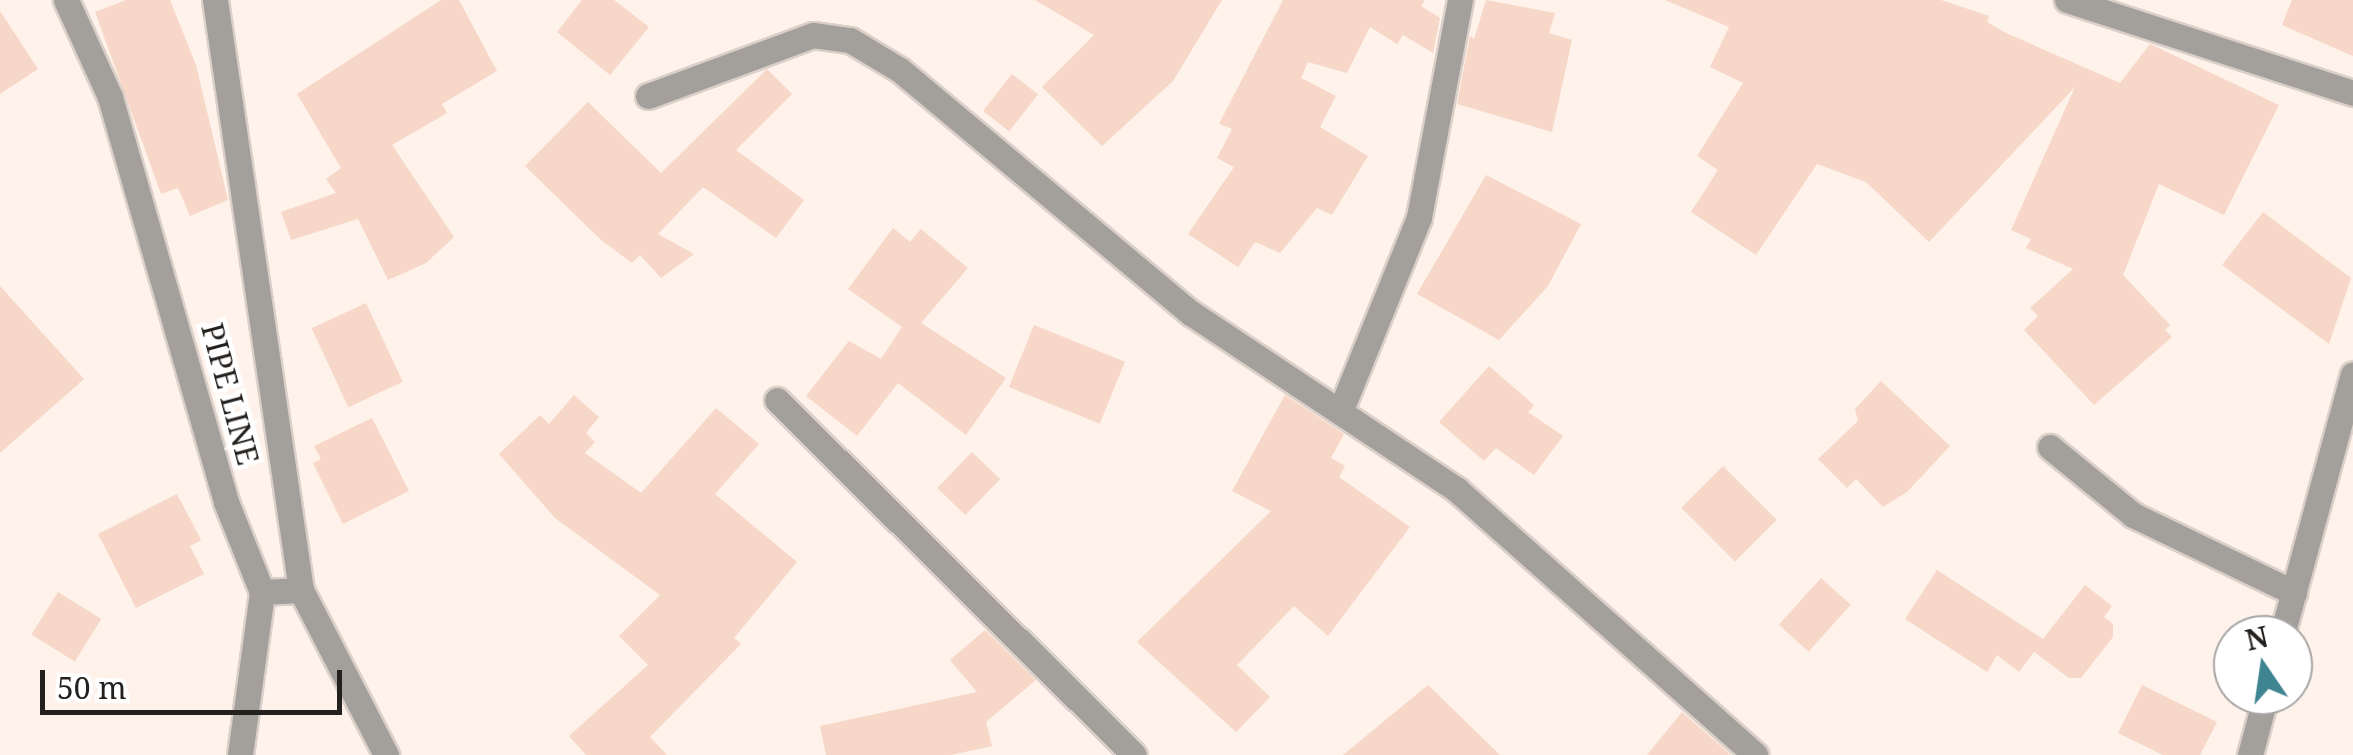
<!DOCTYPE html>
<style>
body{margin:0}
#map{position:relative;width:2353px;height:755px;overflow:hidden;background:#fef2ea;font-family:"Noto Serif",serif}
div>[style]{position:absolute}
.building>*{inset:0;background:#f6d7c8;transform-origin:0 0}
.roads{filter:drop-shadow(2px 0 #dbd0c9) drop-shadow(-2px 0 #dbd0c9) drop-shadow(0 2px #dbd0c9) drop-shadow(0 -2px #dbd0c9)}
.minor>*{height:25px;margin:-12.5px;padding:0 12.5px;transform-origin:12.5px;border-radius:12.5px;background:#a3a09b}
span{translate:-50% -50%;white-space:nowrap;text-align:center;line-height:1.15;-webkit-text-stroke:9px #fff;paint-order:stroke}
.street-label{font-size:30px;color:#24201d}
.north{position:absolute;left:2213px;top:615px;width:100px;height:100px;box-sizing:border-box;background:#fff;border:2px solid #a7a6a5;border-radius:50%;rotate:347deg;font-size:28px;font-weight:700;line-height:40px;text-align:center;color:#24201d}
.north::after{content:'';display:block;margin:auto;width:35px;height:45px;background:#3f8491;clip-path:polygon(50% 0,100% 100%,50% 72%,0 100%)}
.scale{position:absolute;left:40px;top:670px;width:302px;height:45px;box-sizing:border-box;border:5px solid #24201d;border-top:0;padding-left:12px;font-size:30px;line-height:35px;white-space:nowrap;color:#24201d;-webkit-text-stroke:8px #fff;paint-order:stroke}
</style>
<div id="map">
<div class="building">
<i style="clip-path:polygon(126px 0,170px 0,196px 65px,228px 200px,190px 216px,178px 188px,161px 194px,95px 12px)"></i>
<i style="clip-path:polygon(441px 0,459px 0,497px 71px,442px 104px,447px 113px,392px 145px,454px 237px,426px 263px,388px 280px,358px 219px,291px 240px,281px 212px,336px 193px,326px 179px,341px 168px,297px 94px)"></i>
<i style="clip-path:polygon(582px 0,614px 0,649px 27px,610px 75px,557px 32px)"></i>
<i style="clip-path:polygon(1035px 0,1222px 0,1173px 81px,1102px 146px,1042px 87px,1094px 35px)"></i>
<i style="clip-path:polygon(1283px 0,1425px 0,1421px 6px,1440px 18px,1433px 53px,1403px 35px,1397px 44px,1370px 27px,1347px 73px,1308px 62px,1301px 78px,1336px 96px,1320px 127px,1368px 156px,1332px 215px,1317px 208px,1280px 253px,1255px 242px,1238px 267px,1188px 234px,1234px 167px,1217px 158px,1232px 129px,1219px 124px)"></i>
<i style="clip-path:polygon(1486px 0,1555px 13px,1549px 33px,1572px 40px,1552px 132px,1457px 104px,1470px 36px,1474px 39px)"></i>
<i style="clip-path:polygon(1665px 0,1941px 0,1989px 16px,1987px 22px,2006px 33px,2120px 83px,2150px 44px,2279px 105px,2224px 215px,2159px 184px,2123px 275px,2170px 325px,2165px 330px,2172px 337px,2094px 405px,2024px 330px,2038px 316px,2030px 308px,2073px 269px,2026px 248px,2031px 239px,2011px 230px,2075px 87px,1929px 242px,1866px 182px,1817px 164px,1756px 255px,1691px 212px,1718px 170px,1697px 156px,1743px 83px,1710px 67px,1729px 27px)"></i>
<i style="clip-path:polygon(2292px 0,2353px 0,2353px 56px,2282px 25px)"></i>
<i style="clip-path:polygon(0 11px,38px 69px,0 94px)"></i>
<i style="clip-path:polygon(767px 69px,792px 94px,736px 150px,804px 200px,776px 238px,703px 187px,658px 234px,694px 254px,661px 278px,640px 255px,632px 263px,601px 240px,525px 166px,588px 102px,661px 173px)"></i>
<i style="left:1012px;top:74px;width:33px;height:47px;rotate:38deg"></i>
<i style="clip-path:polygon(1486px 175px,1581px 224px,1548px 286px,1499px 340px,1417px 294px)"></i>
<i style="clip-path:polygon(2263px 212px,2351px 278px,2329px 344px,2222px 265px)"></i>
<i style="clip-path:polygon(893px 228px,910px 242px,921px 229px,968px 268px,921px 323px,1006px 378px,966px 435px,898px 383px,857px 436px,806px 396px,849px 341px,881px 359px,902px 327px,848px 289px)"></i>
<i style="clip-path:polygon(0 286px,84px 379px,0 453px)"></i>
<i style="left:366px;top:303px;width:87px;height:60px;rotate:65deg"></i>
<i style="left:1034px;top:325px;width:98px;height:67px;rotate:22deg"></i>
<i style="clip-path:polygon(1489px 366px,1534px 405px,1528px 412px,1563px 436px,1534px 475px,1496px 448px,1484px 461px,1439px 422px)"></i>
<i style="clip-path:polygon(1881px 381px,1950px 446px,1907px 492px,1883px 507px,1856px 479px,1847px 488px,1818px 459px,1858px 421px,1855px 409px)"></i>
<i style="clip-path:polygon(574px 395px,599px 417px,586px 433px,595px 442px,585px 453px,641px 493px,716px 408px,759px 444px,715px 494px,797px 562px,734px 638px,741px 644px,650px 737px,667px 755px,586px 755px,569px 736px,648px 665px,619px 636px,660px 595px,555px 518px,499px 454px,540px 415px,549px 424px)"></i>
<i style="clip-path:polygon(1285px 395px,1344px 434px,1331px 458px,1345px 466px,1339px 477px,1410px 527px,1328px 636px,1294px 606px,1237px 665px,1270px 697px,1236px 732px,1137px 642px,1271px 511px,1232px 491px)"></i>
<i style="clip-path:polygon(372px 418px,409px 491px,343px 524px,313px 463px,321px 459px,314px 446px)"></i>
<i style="left:972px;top:452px;width:39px;height:50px;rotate:44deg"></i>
<i style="left:1723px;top:466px;width:76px;height:59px;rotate:45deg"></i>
<i style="clip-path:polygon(177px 494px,201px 540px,190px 546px,204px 574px,136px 608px,98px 534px)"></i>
<i style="clip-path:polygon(1937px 570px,2043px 639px,2085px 585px,2112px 606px,2104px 617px,2113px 624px,2113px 637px,2081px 678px,2069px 678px,2034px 652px,2019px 672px,1997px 655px,1987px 672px,1905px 619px)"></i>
<i style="left:1821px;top:578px;width:40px;height:63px;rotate:42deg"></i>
<i style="left:58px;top:592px;width:51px;height:50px;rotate:32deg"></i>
<i style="clip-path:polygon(985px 630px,1036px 680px,986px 722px,992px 746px,951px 755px,826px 755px,820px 726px,977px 692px,950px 660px)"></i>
<i style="clip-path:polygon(1428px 685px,1500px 755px,1343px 755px)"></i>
<i style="clip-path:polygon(2142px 685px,2217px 722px,2200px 755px,2163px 755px,2118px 733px)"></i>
<i style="clip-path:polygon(1682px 712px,1731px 755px,1647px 755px)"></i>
</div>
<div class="roads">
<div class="minor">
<i style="left:66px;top:0;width:107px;rotate:65.6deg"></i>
<i style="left:110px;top:97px;width:421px;rotate:74deg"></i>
<i style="left:226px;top:502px;width:97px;rotate:68.2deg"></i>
<i style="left:262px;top:592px;width:39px;rotate:-3deg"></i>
<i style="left:301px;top:590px;width:186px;rotate:62.7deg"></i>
<i style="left:215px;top:0;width:596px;rotate:81.71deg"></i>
<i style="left:2067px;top:0;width:301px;rotate:18deg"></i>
<i style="left:648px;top:96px;width:176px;rotate:-20.3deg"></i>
<i style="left:813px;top:35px;width:37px;rotate:8deg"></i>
<i style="left:850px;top:40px;width:58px;rotate:31deg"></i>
<i style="left:900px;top:70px;width:379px;rotate:39.9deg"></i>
<i style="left:1191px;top:313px;width:320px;rotate:33.6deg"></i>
<i style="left:1457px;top:490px;width:399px;rotate:41.6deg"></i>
<i style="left:777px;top:400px;width:503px;rotate:44.84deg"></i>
<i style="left:1340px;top:412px;width:210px;rotate:-67.9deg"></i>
<i style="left:1419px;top:217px;width:221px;rotate:-79.3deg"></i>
<i style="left:2050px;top:447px;width:107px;rotate:39.3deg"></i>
<i style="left:2133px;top:515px;width:179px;rotate:25.8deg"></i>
<i style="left:2282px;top:635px;width:270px;rotate:-74.8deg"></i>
<i style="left:240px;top:755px;width:164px;rotate:-82.3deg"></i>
<i style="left:2250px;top:755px;width:62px;rotate:-75.1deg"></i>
</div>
</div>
<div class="street-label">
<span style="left:230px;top:394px;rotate:75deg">PIPE LINE</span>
</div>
<div class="north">N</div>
<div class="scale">50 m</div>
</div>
